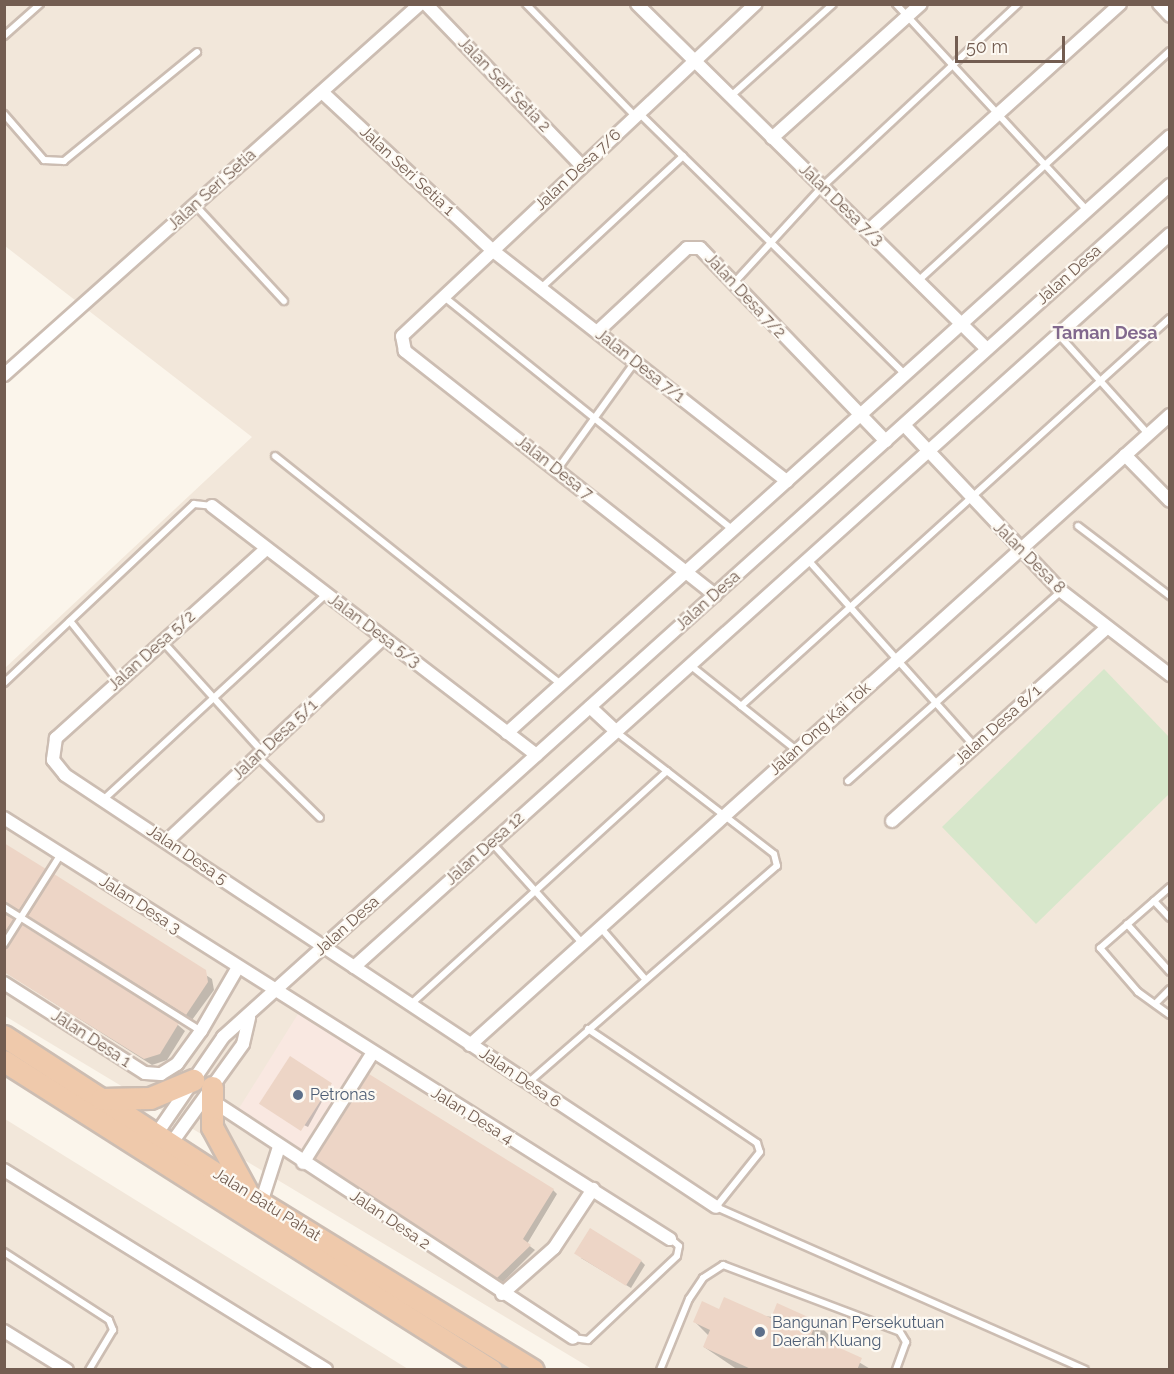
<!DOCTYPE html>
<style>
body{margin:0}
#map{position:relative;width:1174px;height:1374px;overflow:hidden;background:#fbf5eb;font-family:Raleway,sans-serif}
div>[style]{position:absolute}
.residential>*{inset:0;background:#f2e7da}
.commercial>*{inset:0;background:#f9e8e1;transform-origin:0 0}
.green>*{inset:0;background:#d7e7cb}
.shadow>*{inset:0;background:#0003}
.building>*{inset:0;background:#edd5c6;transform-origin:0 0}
.roads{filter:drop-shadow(2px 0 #ccbdb2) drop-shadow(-2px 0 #ccbdb2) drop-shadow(0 2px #ccbdb2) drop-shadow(0 -2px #ccbdb2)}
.service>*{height:6px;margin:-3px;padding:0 3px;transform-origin:3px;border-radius:3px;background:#fff}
.minor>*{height:12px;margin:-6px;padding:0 6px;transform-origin:6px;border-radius:6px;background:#fff}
.trunk>*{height:21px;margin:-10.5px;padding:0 10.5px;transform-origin:10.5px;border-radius:10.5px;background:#efc9ab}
.dots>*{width:16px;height:16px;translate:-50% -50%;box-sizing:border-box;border:3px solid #fdf9f2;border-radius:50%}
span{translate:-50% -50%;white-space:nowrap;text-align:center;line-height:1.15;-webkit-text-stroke:4.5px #fdf9f2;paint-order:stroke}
.street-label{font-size:16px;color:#735d51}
.service-label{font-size:16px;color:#4e5e75}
.left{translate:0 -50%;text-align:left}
.neighbourhood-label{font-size:18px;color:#82698e;font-weight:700}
.frame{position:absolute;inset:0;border:6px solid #735d51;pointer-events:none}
.scale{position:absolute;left:955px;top:36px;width:110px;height:27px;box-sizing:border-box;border:3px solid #735d51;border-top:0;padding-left:8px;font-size:18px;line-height:21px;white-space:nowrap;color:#735d51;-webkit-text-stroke:4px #fdf9f2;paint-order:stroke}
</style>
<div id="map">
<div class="residential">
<i style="clip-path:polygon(4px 5px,1169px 5px,1169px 1369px,592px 1369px,5px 1016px,5px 668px,252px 437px,5px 246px)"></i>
<i style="clip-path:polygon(5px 1119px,408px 1369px,5px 1369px)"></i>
</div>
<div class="commercial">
<i style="left:298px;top:1014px;width:78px;height:116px;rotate:32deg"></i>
</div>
<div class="green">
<i style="clip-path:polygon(1104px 669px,1169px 737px,1169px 794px,1036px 924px,942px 827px)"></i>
</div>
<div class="shadow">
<i style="clip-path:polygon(4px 845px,212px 979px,214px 990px,192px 1020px,28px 914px,13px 908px,5px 912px,21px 929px,178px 1025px,185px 1031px,167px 1060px,152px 1065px,4px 971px)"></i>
<i style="clip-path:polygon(331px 1085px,308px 1127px,261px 1104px)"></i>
<i style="clip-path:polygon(322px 1163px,553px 1190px,557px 1194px,527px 1244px,535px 1250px,503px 1282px)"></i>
<i style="clip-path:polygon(581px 1258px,641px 1261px,645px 1265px,631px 1288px)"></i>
<i style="clip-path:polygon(720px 1311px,816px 1322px,830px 1336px,827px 1343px,872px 1370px,738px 1370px,704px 1347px,709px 1336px,695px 1322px)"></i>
</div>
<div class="building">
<i style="clip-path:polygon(4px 843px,46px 869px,19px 910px,4px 902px)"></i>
<i style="clip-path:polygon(54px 874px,206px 970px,208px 982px,186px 1015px,28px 916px)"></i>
<i style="clip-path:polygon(4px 914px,14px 919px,4px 933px)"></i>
<i style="clip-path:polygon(22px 925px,179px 1023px,160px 1054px,144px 1059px,4px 972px,4px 949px)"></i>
<i style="left:290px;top:1056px;width:50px;height:57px;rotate:33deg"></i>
<i style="clip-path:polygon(369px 1074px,554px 1189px,523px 1239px,531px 1245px,497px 1278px,315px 1159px)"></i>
<i style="left:590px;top:1228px;width:61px;height:30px;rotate:32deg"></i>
<i style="clip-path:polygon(724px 1297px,771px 1318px,777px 1303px,817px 1321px,811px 1335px,862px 1358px,857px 1370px,753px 1370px,703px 1347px,710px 1330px,693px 1322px,702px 1301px,719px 1309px)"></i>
</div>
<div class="roads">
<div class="service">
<i style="left:526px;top:4px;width:156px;rotate:45.8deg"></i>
<i style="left:896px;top:4px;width:281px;rotate:47.2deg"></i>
<i style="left:4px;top:36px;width:48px;rotate:-41.6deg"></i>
<i style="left:731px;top:96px;width:137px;rotate:-42deg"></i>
<i style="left:639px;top:113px;width:373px;rotate:44.5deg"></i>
<i style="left:4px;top:114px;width:61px;rotate:49deg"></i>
<i style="left:44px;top:160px;width:20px;rotate:3deg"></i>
<i style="left:64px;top:161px;width:172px;rotate:-39.3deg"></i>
<i style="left:195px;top:205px;width:131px;rotate:47.2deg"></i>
<i style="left:918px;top:281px;width:341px;rotate:-42.4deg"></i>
<i style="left:733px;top:284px;width:132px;rotate:-47.5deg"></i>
<i style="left:822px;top:187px;width:268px;rotate:-43deg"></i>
<i style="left:541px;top:288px;width:194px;rotate:-42.9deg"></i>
<i style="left:443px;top:296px;width:373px;rotate:38.9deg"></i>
<i style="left:1058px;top:334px;width:135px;rotate:48deg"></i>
<i style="left:275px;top:456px;width:366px;rotate:38.6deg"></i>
<i style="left:557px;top:470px;width:133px;rotate:-54.2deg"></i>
<i style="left:1078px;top:526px;width:116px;rotate:37.3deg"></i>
<i style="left:808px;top:560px;width:251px;rotate:48.2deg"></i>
<i style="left:70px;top:621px;width:78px;rotate:51.2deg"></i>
<i style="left:163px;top:642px;width:147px;rotate:47.8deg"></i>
<i style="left:690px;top:665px;width:136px;rotate:38.7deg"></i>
<i style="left:4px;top:683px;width:261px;rotate:-43.3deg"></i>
<i style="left:194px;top:504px;width:18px;rotate:6deg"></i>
<i style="left:741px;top:706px;width:578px;rotate:-42.13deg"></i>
<i style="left:257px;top:756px;width:88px;rotate:44.5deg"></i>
<i style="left:848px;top:781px;width:285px;rotate:-41.7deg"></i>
<i style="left:103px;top:800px;width:304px;rotate:-42.7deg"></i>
<i style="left:492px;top:843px;width:135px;rotate:48deg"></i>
<i style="left:1170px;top:887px;width:93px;rotate:138.9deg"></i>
<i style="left:1100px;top:948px;width:58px;rotate:49.2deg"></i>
<i style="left:1138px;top:992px;width:39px;rotate:36deg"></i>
<i style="left:1154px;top:901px;width:23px;rotate:47deg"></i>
<i style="left:4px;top:907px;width:233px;rotate:32.2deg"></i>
<i style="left:1127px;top:924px;width:64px;rotate:48.1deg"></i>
<i style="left:600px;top:927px;width:69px;rotate:49.1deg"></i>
<i style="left:4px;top:944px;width:107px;rotate:-57.7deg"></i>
<i style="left:411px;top:1004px;width:346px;rotate:-42.3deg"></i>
<i style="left:1155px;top:1004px;width:21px;rotate:-45deg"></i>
<i style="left:588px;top:1029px;width:204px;rotate:34deg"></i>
<i style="left:757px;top:1143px;width:9px;rotate:72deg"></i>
<i style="left:760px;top:1152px;width:70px;rotate:128.7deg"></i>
<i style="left:716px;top:1207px;width:403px;rotate:23.8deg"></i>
<i style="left:529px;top:1082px;width:329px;rotate:-41.1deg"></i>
<i style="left:777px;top:866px;width:12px;rotate:-104deg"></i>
<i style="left:774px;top:854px;width:200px;rotate:-142.3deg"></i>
<i style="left:4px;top:1252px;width:125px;rotate:32.9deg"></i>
<i style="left:109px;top:1320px;width:11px;rotate:68deg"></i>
<i style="left:113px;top:1330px;width:47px;rotate:121deg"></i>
<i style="left:573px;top:1338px;width:15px;rotate:8deg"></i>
<i style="left:588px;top:1340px;width:122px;rotate:-43.3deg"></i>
<i style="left:677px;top:1256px;width:10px;rotate:-79deg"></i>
<i style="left:679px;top:1246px;width:11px;rotate:-139deg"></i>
<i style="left:660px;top:1370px;width:77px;rotate:-67.8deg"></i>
<i style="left:689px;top:1299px;width:25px;rotate:-56deg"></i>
<i style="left:703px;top:1278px;width:24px;rotate:-33deg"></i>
<i style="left:723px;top:1265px;width:189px;rotate:20.7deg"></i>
<i style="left:900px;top:1332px;width:12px;rotate:59deg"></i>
<i style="left:906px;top:1342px;width:30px;rotate:110deg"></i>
</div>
<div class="minor">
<i style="left:426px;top:4px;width:225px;rotate:46.1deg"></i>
<i style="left:637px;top:4px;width:491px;rotate:44.6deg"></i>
<i style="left:1159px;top:4px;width:16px;rotate:47deg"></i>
<i style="left:322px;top:92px;width:232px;rotate:42.9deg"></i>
<i style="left:492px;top:250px;width:375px;rotate:38.1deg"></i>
<i style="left:772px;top:138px;width:200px;rotate:-42deg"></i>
<i style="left:868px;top:231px;width:339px;rotate:-42deg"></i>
<i style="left:597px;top:332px;width:123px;rotate:-43deg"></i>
<i style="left:687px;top:248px;width:13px"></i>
<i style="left:700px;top:248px;width:268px;rotate:46.1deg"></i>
<i style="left:4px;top:375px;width:557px;rotate:-41.73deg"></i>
<i style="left:904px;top:425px;width:228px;rotate:46.6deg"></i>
<i style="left:1061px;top:591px;width:138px;rotate:37.6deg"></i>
<i style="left:1125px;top:455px;width:64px;rotate:45.6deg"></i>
<i style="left:212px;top:506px;width:409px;rotate:37.5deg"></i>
<i style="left:266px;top:549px;width:283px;rotate:138deg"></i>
<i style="left:56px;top:738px;width:22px;rotate:98deg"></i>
<i style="left:53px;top:760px;width:19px;rotate:51deg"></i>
<i style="left:65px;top:775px;width:781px;rotate:33.57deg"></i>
<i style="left:715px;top:595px;width:395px;rotate:-141.8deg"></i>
<i style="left:405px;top:351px;width:15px;rotate:-101deg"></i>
<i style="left:402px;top:336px;width:485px;rotate:-43.2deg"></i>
<i style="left:590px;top:707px;width:35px;rotate:43deg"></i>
<i style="left:507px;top:733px;width:892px;rotate:-42deg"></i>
<i style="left:4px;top:818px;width:788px;rotate:32.3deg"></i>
<i style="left:892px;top:821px;width:287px;rotate:-42deg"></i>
<i style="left:167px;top:841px;width:296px;rotate:-43.2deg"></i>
<i style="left:354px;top:967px;width:1097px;rotate:-41.93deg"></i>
<i style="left:4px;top:983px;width:167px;rotate:32.6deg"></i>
<i style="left:145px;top:1073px;width:16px;rotate:4deg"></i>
<i style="left:161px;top:1074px;width:19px;rotate:-32deg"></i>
<i style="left:177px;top:1064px;width:41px;rotate:-54deg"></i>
<i style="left:201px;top:1031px;width:72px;rotate:-59.9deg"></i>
<i style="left:470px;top:1045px;width:942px;rotate:-41.99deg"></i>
<i style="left:211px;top:1100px;width:433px;rotate:33.3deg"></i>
<i style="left:153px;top:1139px;width:124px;rotate:-55.5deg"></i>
<i style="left:223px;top:1037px;width:1274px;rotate:-41.98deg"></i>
<i style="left:168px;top:1148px;width:128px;rotate:-54.2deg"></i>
<i style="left:243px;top:1044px;width:27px;rotate:-77deg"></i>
<i style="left:303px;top:1163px;width:129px;rotate:-57.7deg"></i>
<i style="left:4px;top:1170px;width:379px;rotate:31.8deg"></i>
<i style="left:261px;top:1203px;width:59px;rotate:-72.2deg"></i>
<i style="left:502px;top:1294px;width:69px;rotate:-41.5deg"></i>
<i style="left:554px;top:1248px;width:71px;rotate:-56.5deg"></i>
<i style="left:4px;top:1331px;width:74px;rotate:31.8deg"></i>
</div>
<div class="trunk">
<i style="left:4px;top:1036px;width:293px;rotate:33deg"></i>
<i style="left:250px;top:1196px;width:332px;rotate:31.6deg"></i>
<i style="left:4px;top:1061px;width:577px;rotate:32.4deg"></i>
<i style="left:212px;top:1087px;width:40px;rotate:90deg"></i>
<i style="left:212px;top:1127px;width:72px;rotate:61.6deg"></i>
<i style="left:101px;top:1099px;width:49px;rotate:-1.2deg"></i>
<i style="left:150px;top:1098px;width:47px;rotate:-22.7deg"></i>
</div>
</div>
<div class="dots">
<i style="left:298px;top:1095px;background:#5c6f8a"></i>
<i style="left:760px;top:1332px;background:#5c6f8a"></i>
</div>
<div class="street-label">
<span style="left:504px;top:85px;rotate:46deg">Jalan Seri Setia 2</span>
<span style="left:578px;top:170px;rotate:-43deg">Jalan Desa 7/6</span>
<span style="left:407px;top:171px;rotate:43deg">Jalan Seri Setia 1</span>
<span style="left:212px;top:190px;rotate:-42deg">Jalan Seri Setia</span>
<span style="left:841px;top:205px;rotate:44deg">Jalan Desa 7/3</span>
<span style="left:1069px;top:275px;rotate:-42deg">Jalan Desa</span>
<span style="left:745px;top:296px;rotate:47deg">Jalan Desa 7/2</span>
<span style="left:640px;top:366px;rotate:38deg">Jalan Desa 7/1</span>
<span style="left:554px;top:468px;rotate:38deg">Jalan Desa 7</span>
<span style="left:1029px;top:558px;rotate:45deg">Jalan Desa 8</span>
<span style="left:708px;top:601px;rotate:-42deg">Jalan Desa</span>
<span style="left:374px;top:631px;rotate:37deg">Jalan Desa 5/3</span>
<span style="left:152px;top:651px;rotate:-42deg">Jalan Desa 5/2</span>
<span style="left:998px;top:725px;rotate:-42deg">Jalan Desa 8/1</span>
<span style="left:820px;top:729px;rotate:-42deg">Jalan Ong Kai Tok</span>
<span style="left:275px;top:740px;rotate:-43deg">Jalan Desa 5/1</span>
<span style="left:485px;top:849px;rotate:-42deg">Jalan Desa 12</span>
<span style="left:187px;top:855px;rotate:34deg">Jalan Desa 5</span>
<span style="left:140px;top:905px;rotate:33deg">Jalan Desa 3</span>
<span style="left:347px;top:926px;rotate:-42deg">Jalan Desa</span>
<span style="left:91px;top:1039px;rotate:33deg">Jalan Desa 1</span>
<span style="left:520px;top:1078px;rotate:34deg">Jalan Desa 6</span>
<span style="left:472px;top:1116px;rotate:32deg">Jalan Desa 4</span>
<span style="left:267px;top:1205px;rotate:32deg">Jalan Batu Pahat</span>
<span style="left:390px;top:1220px;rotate:34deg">Jalan Desa 2</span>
</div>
<div class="service-label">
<span class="left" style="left:310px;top:1095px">Petronas</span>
<span class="left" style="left:772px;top:1332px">Bangunan Persekutuan<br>Daerah Kluang</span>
</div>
<div class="neighbourhood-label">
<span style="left:1105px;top:333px">Taman Desa</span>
</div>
<div class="frame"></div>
<div class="scale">50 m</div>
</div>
